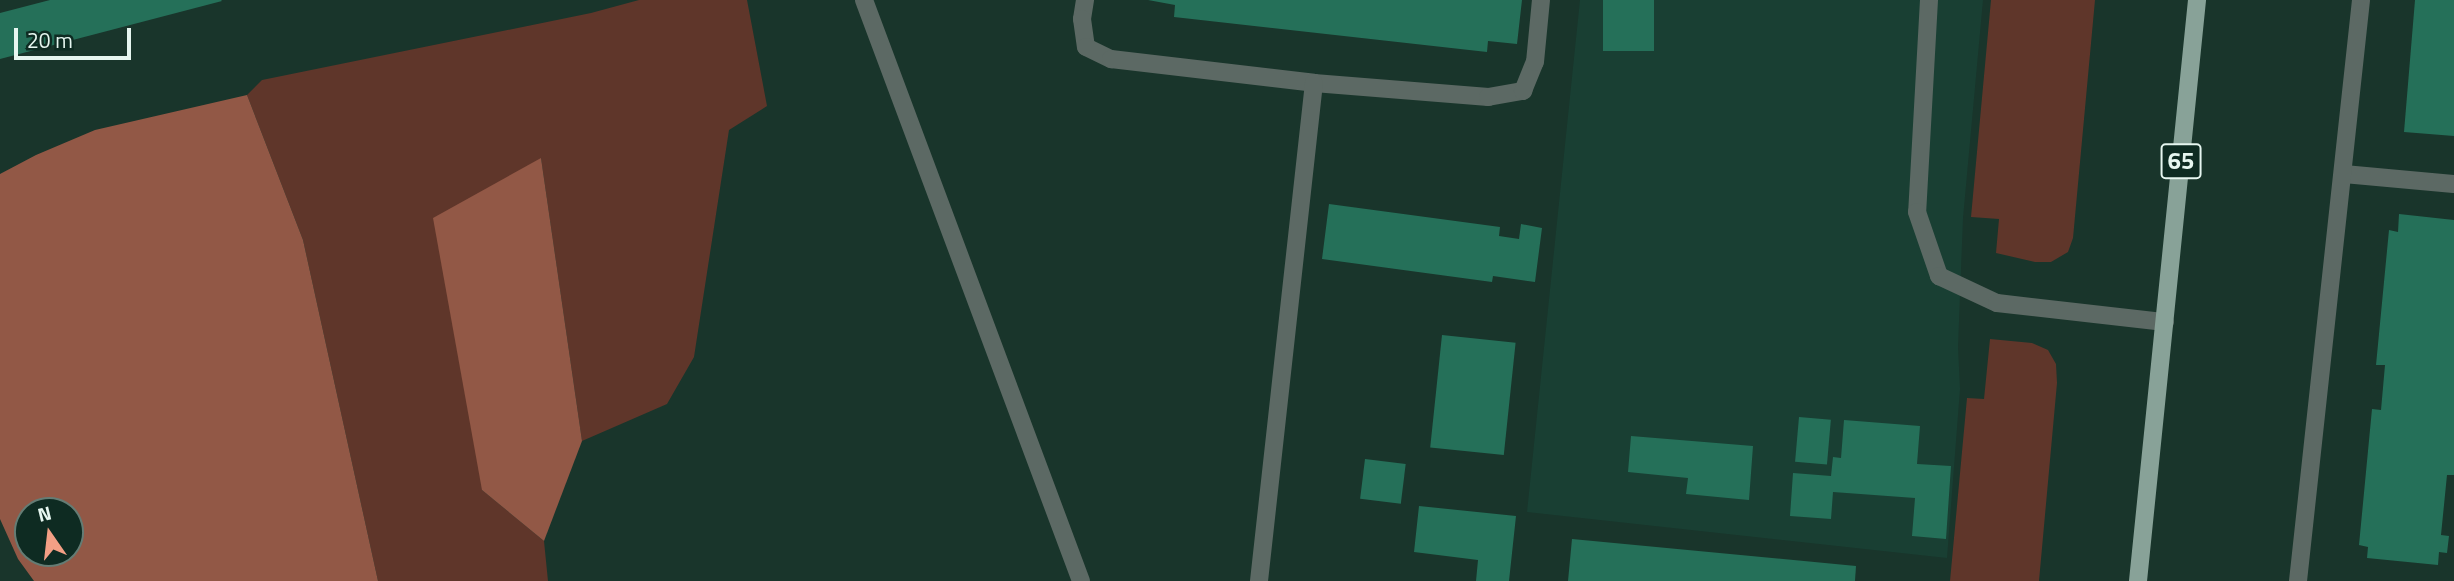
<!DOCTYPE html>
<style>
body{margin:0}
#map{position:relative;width:2454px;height:581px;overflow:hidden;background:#19352b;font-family:"Titillium Web",sans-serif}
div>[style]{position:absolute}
.built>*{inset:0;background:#193f33}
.green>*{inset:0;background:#5f362a}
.forest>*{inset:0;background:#925846}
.building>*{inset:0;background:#257059;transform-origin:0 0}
.minor>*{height:18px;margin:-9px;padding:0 9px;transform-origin:9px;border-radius:9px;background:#5c6964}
.major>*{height:18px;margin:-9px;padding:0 9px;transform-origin:9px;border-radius:9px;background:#88a298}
span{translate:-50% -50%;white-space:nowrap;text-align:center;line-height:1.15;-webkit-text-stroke:7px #0e2b22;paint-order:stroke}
.shield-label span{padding:2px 5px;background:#0e2b22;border:2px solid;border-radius:5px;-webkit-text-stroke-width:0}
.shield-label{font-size:24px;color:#e6f6f0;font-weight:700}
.north{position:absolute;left:14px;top:497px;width:70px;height:70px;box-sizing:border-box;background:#0e2b22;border:2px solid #647c74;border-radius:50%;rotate:346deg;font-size:19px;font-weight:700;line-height:28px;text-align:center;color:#e6f6f0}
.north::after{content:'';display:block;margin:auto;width:24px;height:32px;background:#f39f85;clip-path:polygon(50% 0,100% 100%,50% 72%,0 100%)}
.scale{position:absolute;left:14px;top:28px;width:117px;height:32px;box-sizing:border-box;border:4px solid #e6f6f0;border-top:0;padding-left:9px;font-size:21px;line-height:24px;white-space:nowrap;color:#e6f6f0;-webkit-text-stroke:5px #0e2b22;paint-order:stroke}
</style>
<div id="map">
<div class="built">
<i style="clip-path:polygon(1580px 0,1983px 0,1963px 218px,1958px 347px,1960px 389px,1947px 558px,1527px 512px)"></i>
</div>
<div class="green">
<i style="clip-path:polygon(639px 0,747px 0,767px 106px,729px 130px,694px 357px,667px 404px,582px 441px,541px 158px,482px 490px,544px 541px,548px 581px,378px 581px,303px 240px,247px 95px,262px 80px,591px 13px)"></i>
<i style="clip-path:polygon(1991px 0,2095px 0,2073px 238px,2068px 252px,2051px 262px,2035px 262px,1996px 253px,1999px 219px,1971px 217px)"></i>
<i style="clip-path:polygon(1990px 339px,2032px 343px,2048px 350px,2056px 364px,2057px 383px,2039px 581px,1950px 581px,1967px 398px,1984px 399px)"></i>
</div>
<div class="forest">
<i style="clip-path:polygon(evenodd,247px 95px,303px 240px,378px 581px,34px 581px,18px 559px,0 519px,0 174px,36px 155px,95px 130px,247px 95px,70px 511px,70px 553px,28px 553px,28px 511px,70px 511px)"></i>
<i style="clip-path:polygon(541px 158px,582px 441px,544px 541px,482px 490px,433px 218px)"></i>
</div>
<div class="building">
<i style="clip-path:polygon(50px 0,221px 0,222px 1px,0 59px,0 13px)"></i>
<i style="clip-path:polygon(1148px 0,1522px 0,1517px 44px,1488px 41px,1487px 52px,1174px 17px,1175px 5px)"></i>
<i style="left:1603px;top:0;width:51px;height:51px"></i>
<i style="clip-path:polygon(2415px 0,2454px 0,2454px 136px,2404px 132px)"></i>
<i style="clip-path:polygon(1329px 204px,1500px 227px,1499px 236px,1519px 239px,1521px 224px,1542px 228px,1535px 282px,1493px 276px,1492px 282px,1322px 259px)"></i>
<i style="clip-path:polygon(2399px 214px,2454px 220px,2454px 475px,2447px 475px,2441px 535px,2449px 536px,2447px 553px,2439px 552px,2438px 565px,2367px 558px,2368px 547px,2359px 545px,2372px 409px,2381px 410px,2385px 365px,2376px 365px,2389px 230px,2398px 232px)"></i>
<i style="left:1442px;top:335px;width:74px;height:113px;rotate:6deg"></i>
<i style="left:1799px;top:417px;width:32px;height:45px;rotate:5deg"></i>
<i style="clip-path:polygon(1844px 420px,1920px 426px,1917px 464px,1951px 466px,1946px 539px,1912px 536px,1915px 498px,1833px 492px,1831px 519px,1790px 516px,1793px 473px,1831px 476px,1833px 457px,1841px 458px)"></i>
<i style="clip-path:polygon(1631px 436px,1753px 446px,1749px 500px,1686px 494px,1688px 478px,1628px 472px)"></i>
<i style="left:1365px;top:459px;width:41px;height:40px;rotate:7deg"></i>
<i style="clip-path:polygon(1419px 506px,1516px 516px,1509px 581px,1476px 581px,1478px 560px,1414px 552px)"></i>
<i style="clip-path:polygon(1572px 539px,1856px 566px,1855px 581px,1568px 581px)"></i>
</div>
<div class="minor">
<i style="left:864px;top:0;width:620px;rotate:69.52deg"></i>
<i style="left:1085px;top:0;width:19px;rotate:99deg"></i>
<i style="left:1082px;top:19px;width:28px;rotate:82deg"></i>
<i style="left:1086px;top:47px;width:28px;rotate:26deg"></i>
<i style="left:1111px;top:59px;width:204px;rotate:6.7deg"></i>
<i style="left:1314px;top:83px;width:175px;rotate:4.6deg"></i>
<i style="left:1488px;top:97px;width:36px;rotate:-10deg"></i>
<i style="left:1523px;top:91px;width:31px;rotate:-68deg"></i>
<i style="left:1535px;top:62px;width:62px;rotate:-84.5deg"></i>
<i style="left:1929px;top:0;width:212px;rotate:93.2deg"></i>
<i style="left:1917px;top:212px;width:68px;rotate:71deg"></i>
<i style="left:1939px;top:276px;width:64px;rotate:25deg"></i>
<i style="left:1997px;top:303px;width:169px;rotate:6.5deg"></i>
<i style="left:2344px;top:174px;width:110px;rotate:5.2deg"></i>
<i style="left:1259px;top:581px;width:501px;rotate:-83.7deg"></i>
<i style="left:2298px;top:581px;width:584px;rotate:-83.81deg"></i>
</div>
<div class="major">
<i style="left:2138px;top:581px;width:584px;rotate:-84.2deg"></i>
</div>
<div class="shield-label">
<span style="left:2181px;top:161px">65</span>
</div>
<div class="north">N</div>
<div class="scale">20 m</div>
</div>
